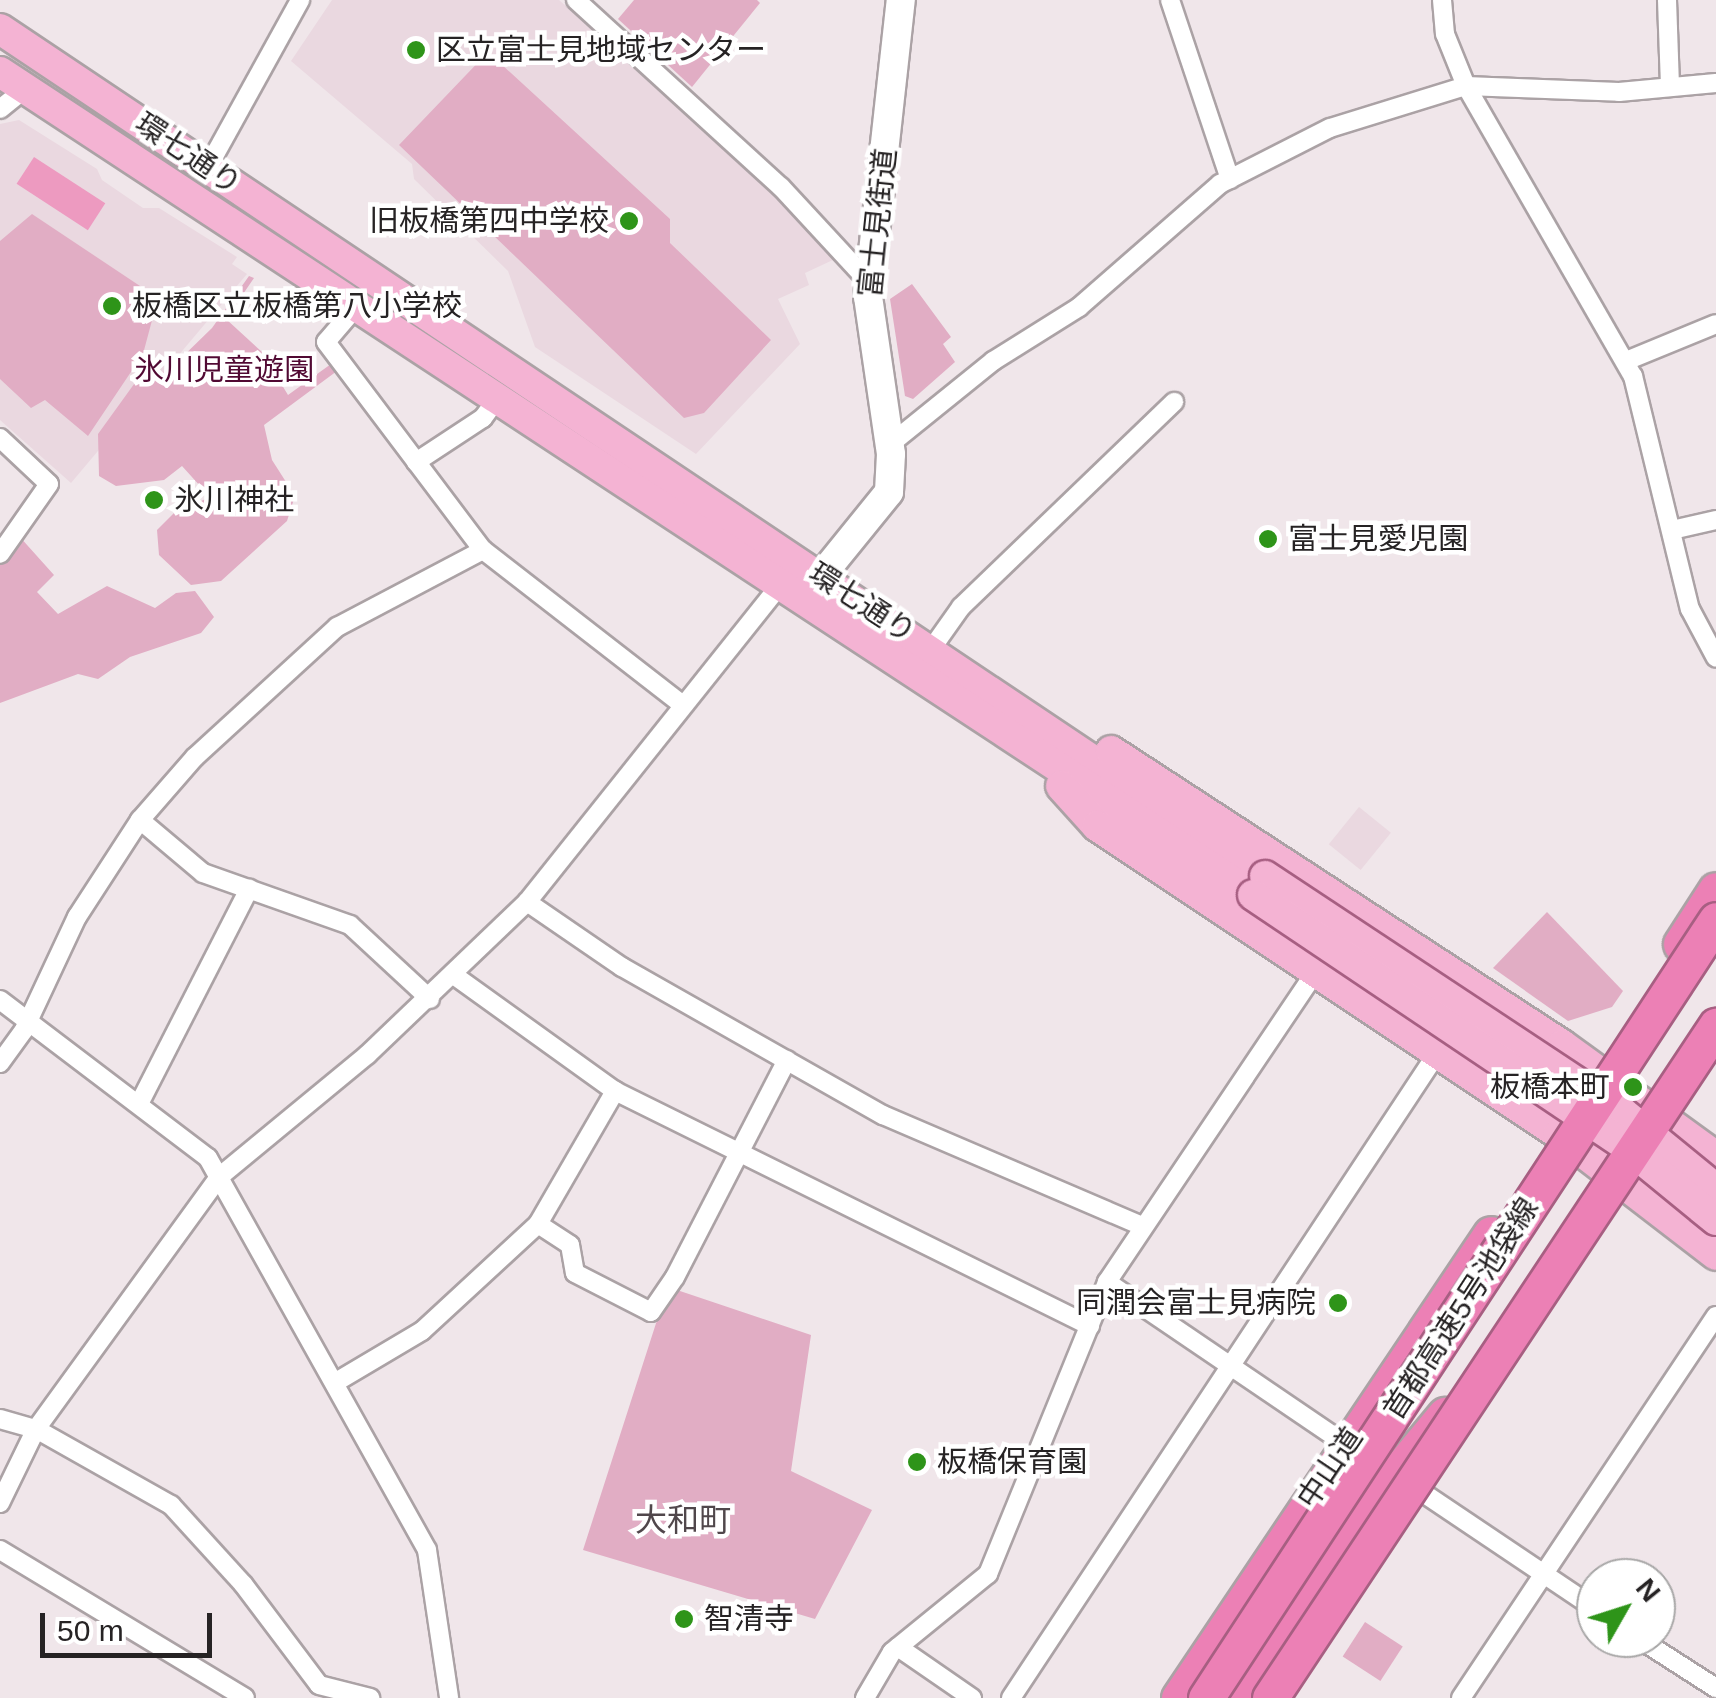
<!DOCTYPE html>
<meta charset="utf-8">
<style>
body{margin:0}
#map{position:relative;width:1716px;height:1698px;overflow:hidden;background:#f0e6ea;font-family:Helvetica,"Noto Sans JP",sans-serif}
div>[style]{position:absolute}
.built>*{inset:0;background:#ead8e0;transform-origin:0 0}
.green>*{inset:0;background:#e1adc4;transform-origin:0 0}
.water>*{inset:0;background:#ed9ac0;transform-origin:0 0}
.roads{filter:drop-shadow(2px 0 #aba2a5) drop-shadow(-2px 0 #aba2a5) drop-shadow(0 2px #aba2a5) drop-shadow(0 -2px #aba2a5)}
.street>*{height:18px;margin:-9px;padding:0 9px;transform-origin:9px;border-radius:9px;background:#fff}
.secondary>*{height:28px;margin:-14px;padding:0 14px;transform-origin:14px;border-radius:14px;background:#fff}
.primary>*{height:30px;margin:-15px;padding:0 15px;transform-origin:15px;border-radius:15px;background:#f4b3d3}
.highway>*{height:35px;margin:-17.5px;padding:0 17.5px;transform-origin:17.5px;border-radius:17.5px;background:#ec80b5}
.bridges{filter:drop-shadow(2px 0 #a75f82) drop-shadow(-2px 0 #a75f82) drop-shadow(0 2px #a75f82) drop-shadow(0 -2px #a75f82)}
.primary-bridge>*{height:30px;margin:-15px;padding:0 15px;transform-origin:15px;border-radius:15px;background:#f4b3d3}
.highway-bridge>*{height:35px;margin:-17.5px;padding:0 17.5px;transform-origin:17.5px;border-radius:17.5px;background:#ec80b5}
.dots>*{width:28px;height:28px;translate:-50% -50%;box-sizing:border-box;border:5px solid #fff;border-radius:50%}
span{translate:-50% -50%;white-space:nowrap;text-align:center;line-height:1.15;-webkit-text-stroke:9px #fff;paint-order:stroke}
.poi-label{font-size:30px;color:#262324}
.left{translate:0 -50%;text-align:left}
.right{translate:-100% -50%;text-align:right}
.street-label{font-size:30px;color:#262324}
.park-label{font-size:30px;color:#510933}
.neighbourhood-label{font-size:32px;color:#50474b}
.north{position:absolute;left:1576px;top:1558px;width:100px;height:100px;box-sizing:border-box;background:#fff;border:2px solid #a8a7a7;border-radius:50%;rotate:51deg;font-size:28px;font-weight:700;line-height:40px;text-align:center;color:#262324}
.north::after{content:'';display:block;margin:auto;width:35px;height:45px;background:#2e9419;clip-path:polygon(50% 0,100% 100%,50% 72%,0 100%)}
.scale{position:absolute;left:40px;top:1613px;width:172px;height:45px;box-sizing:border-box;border:5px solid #262324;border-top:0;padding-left:12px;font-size:30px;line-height:35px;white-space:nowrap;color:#262324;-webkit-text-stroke:8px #fff;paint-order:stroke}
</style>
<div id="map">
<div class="built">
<i style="clip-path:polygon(332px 0,559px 0,766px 182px,835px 259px,805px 273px,809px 285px,778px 299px,800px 344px,696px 454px,535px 347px,508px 271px,414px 179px,412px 164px,291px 61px)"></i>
<i style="clip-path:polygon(19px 120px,97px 169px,102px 180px,143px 208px,159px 208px,237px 257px,232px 264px,247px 274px,71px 483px,0 420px,0 124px)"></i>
<i style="left:1359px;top:807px;width:41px;height:48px;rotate:39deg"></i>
</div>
<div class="green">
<i style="clip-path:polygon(634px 0,757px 0,760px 3px,692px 87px,618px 19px)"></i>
<i style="clip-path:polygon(488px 52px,670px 219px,670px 243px,771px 340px,704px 413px,684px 418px,399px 145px)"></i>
<i style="clip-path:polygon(32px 214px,158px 298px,143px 354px,88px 436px,45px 400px,31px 408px,0 379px,0 241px)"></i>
<i style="clip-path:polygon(249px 276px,254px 278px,226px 319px,262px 352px,288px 395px,331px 364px,337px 371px,264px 425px,272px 460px,295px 496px,287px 521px,221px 581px,191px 585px,159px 555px,157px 530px,174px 513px,210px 497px,182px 466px,164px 480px,116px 486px,99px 476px,98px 434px,142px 373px,179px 371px,174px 365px,212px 328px)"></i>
<i style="clip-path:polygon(912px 284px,951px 337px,943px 344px,955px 362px,913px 399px,905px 396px,890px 299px)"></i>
<i style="clip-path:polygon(19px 536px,54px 575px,37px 592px,58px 614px,107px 586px,155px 608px,176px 593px,195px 591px,214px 617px,201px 633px,130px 657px,98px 679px,78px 674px,0 703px,0 560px)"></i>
<i style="clip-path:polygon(1547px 912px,1623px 991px,1612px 1007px,1568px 1021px,1493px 968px)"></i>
<i style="clip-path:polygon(677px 1290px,811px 1335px,791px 1471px,872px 1510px,815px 1619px,583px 1550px,659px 1314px)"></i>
<i style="left:1365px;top:1622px;width:45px;height:41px;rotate:33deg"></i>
</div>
<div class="water">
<i style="left:34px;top:157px;width:85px;height:32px;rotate:33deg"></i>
</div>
<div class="roads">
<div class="street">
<i style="left:576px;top:0;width:277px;rotate:42.4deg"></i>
<i style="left:781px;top:187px;width:128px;rotate:47.2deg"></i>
<i style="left:1170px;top:0;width:189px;rotate:71.5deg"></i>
<i style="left:1442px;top:0;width:34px;rotate:85deg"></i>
<i style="left:1445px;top:34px;width:56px;rotate:68deg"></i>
<i style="left:1466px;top:86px;width:335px;rotate:60.1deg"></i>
<i style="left:1633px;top:376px;width:240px;rotate:76.3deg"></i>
<i style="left:1690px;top:609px;width:55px;rotate:62deg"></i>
<i style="left:1667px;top:0;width:87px;rotate:88deg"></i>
<i style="left:0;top:109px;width:32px;rotate:-39deg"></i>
<i style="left:208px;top:167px;width:191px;rotate:-61.1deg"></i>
<i style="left:356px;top:307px;width:46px;rotate:130.6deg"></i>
<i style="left:326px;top:342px;width:261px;rotate:53deg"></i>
<i style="left:483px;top:550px;width:253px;rotate:37.8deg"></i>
<i style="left:1626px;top:361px;width:97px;rotate:-22.3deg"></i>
<i style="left:0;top:438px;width:67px;rotate:43.2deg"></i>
<i style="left:49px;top:484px;width:85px;rotate:125deg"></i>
<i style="left:889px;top:445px;width:134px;rotate:-38.9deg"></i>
<i style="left:993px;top:361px;width:102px;rotate:-32.1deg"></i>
<i style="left:1079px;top:307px;width:187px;rotate:-41.1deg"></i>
<i style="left:1220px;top:184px;width:123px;rotate:-27deg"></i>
<i style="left:1330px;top:128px;width:142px;rotate:-17.2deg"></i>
<i style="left:1466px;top:86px;width:153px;rotate:2.2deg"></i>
<i style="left:1619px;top:92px;width:97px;rotate:-5.3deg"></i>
<i style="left:416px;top:462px;width:80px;rotate:-33.3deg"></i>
<i style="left:483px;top:418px;width:22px;rotate:-54deg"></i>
<i style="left:1672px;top:530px;width:45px;rotate:-12.8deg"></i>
<i style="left:932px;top:648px;width:50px;rotate:-54.7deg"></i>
<i style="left:961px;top:607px;width:296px;rotate:-43.9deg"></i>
<i style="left:140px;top:820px;width:82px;rotate:40.1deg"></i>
<i style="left:203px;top:873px;width:156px;rotate:19.5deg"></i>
<i style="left:350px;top:925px;width:109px;rotate:42.8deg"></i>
<i style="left:527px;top:902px;width:115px;rotate:34.4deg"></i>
<i style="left:622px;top:967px;width:300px;rotate:29.6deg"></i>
<i style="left:883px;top:1115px;width:280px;rotate:23.2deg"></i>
<i style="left:455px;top:976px;width:197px;rotate:35.7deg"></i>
<i style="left:615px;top:1091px;width:530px;rotate:26.32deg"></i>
<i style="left:0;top:1000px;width:261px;rotate:37.2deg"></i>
<i style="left:208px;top:1158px;width:449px;rotate:60.8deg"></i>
<i style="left:427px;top:1550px;width:150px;rotate:81.5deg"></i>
<i style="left:0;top:1063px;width:41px;rotate:-54deg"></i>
<i style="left:24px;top:1030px;width:125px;rotate:-64.9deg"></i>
<i style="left:77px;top:917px;width:116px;rotate:-57deg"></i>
<i style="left:140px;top:820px;width:84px;rotate:-48.9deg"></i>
<i style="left:195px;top:757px;width:193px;rotate:-42.5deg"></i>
<i style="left:337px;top:627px;width:165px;rotate:-27.8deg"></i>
<i style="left:139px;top:1104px;width:242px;rotate:-62.9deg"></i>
<i style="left:538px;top:1224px;width:38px;rotate:33deg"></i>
<i style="left:570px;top:1245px;width:28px;rotate:80deg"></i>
<i style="left:575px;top:1273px;width:85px;rotate:27.2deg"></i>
<i style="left:651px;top:1312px;width:42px;rotate:-55.6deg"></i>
<i style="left:675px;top:1277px;width:244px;rotate:-62.7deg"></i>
<i style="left:1107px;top:1282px;width:295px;rotate:34.2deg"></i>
<i style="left:336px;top:1382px;width:100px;rotate:-30.7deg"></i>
<i style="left:422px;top:1331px;width:158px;rotate:-42.7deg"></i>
<i style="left:538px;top:1224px;width:154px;rotate:-59.9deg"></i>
<i style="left:0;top:1419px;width:37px;rotate:16deg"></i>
<i style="left:36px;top:1429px;width:155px;rotate:29.4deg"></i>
<i style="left:171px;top:1505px;width:107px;rotate:47.7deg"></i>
<i style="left:243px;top:1584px;width:126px;rotate:53deg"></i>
<i style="left:319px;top:1685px;width:53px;rotate:14.3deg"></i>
<i style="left:1407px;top:1482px;width:228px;rotate:33.9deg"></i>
<i style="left:0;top:1503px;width:82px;rotate:-64.1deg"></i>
<i style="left:36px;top:1429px;width:311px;rotate:-54deg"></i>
<i style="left:219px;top:1177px;width:192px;rotate:-39.5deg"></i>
<i style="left:367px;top:1055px;width:221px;rotate:-43.7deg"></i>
<i style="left:527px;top:902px;width:406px;rotate:-51.4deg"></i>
<i style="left:0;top:1550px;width:286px;rotate:31.1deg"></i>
<i style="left:1638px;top:1638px;width:93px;rotate:32.7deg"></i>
<i style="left:898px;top:1647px;width:90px;rotate:34.6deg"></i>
<i style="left:865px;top:1698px;width:53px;rotate:-59.6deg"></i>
<i style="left:892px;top:1652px;width:124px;rotate:-39.1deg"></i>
<i style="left:988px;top:1574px;width:315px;rotate:-67.8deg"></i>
<i style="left:1107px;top:1282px;width:376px;rotate:-56.1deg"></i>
<i style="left:1011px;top:1698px;width:774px;rotate:-56.54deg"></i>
<i style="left:1461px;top:1698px;width:459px;rotate:-56.3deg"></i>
</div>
<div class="secondary">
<i style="left:796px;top:582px;width:26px;rotate:-13deg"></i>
<i style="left:821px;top:576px;width:108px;rotate:-51deg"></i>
<i style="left:889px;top:492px;width:38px;rotate:-87deg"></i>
<i style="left:891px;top:454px;width:159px;rotate:-98.3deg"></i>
<i style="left:868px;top:297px;width:299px;rotate:-83.7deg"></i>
</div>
<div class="primary">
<i style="left:0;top:29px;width:1522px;rotate:33.8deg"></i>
<i style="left:0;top:72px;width:1499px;rotate:33.3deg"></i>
<i style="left:1111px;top:751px;width:538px;rotate:33.1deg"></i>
<i style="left:1562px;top:1045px;width:190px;rotate:36deg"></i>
<i style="left:1061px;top:786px;width:54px;rotate:48deg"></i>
<i style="left:1097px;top:826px;width:555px;rotate:33.69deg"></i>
<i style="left:1559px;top:1134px;width:198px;rotate:37.6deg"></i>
</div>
<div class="highway">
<i style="left:1681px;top:944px;width:64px;rotate:-57.1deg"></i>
<i style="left:1179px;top:1698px;width:559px;rotate:-56.08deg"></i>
<i style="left:1234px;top:1698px;width:169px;rotate:-56.6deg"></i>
<i style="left:1327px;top:1557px;width:185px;rotate:-50.3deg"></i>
</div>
</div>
<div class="bridges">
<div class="primary-bridge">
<i style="left:1265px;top:876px;width:428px;rotate:33.5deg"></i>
<i style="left:1622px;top:1112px;width:122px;rotate:39.3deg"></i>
<i style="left:1253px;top:895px;width:446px;rotate:33.9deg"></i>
<i style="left:1623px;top:1144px;width:120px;rotate:39.3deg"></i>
</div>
<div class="highway-bridge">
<i style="left:1206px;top:1698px;width:930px;rotate:-56.75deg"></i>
<i style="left:1270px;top:1698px;width:807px;rotate:-56.43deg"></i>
</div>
</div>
<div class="dots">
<i style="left:416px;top:50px;background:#2e9419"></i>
<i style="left:629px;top:221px;background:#2e9419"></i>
<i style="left:112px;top:306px;background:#2e9419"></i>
<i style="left:154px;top:500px;background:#2e9419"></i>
<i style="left:1268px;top:539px;background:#2e9419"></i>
<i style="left:1633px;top:1087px;background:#2e9419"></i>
<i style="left:1338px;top:1303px;background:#2e9419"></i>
<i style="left:917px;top:1462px;background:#2e9419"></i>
<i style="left:684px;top:1619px;background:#2e9419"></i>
</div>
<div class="poi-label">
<span class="left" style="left:436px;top:50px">区立富士見地域センター</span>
<span class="right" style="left:609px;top:221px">旧板橋第四中学校</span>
<span class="left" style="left:132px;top:306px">板橋区立板橋第八小学校</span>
<span class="left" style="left:174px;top:500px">氷川神社</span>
<span class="left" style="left:1288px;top:539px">富士見愛児園</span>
<span class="right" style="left:1610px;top:1087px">板橋本町</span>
<span class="right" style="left:1316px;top:1303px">同潤会富士見病院</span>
<span class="left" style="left:937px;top:1462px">板橋保育園</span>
<span class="left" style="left:704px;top:1619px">智清寺</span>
</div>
<div class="street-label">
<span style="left:188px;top:154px;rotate:34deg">環七通り</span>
<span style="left:878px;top:223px;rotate:-84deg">富士見街道</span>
<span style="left:862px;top:603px;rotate:33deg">環七通り</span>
<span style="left:1461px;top:1309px;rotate:-57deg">首都高速5号池袋線</span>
<span style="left:1330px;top:1468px;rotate:-56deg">中山道</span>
</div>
<div class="park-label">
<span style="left:224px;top:370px">氷川児童遊園</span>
</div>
<div class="neighbourhood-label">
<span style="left:683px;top:1520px">大和町</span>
</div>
<div class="north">N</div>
<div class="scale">50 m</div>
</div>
